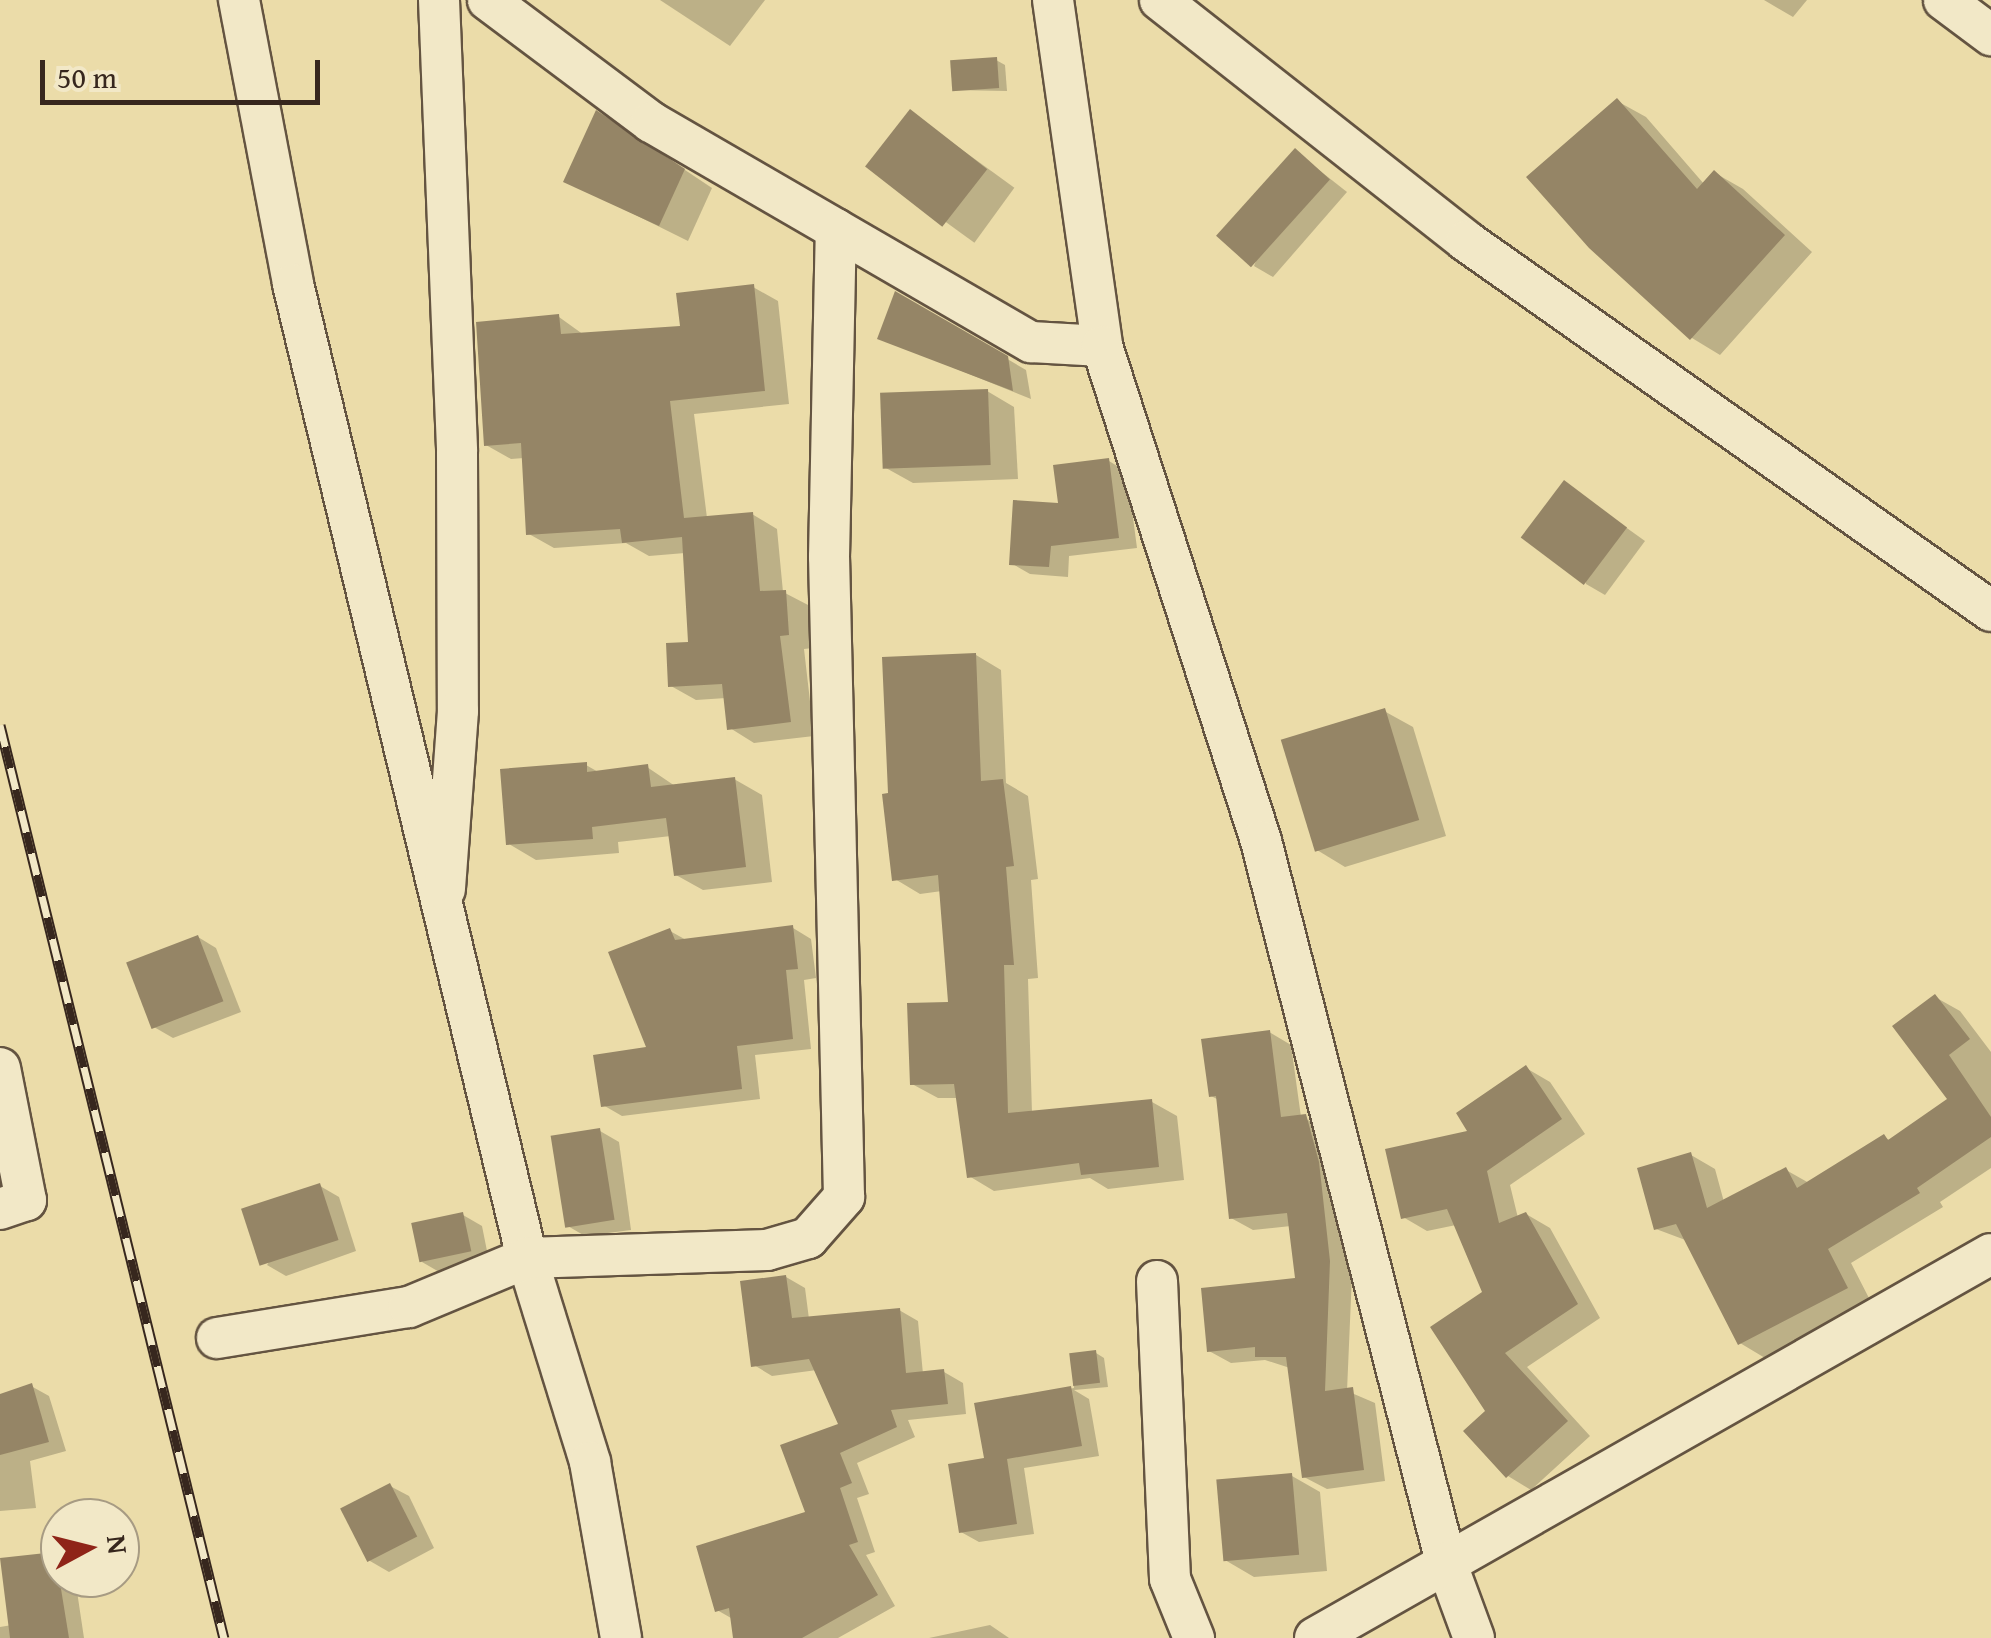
<!DOCTYPE html>
<style>
body{margin:0}
#map{position:relative;width:1991px;height:1638px;overflow:hidden;background:#ebdca9;font-family:"Gentium Book Plus",serif}
div>[style]{position:absolute}
.shadow>*{inset:0;background:#0003;transform-origin:0 0}
.building>*{inset:0;background:#958566;transform-origin:0 0}
.roads{filter:drop-shadow(2px 0 #645441) drop-shadow(-2px 0 #645441) drop-shadow(0 2px #645441) drop-shadow(0 -2px #645441)}
.street>*{height:40px;margin:-20px;padding:0 20px;transform-origin:20px;border-radius:20px;background:#f2e8c7}
.rail>*{height:11px;margin-top:-5.5px;transform-origin:0;background:repeating-linear-gradient(90deg,#f2e8c7 0 22px,#37271e 0 44px);box-sizing:border-box;border-block:2px solid #37271e}
span{translate:-50% -50%;white-space:nowrap;text-align:center;line-height:1.15;-webkit-text-stroke:8px #f2e8c7;paint-order:stroke}
.north{position:absolute;left:40px;top:1498px;width:100px;height:100px;box-sizing:border-box;background:#f2e8c7;border:2px solid #a79b83;border-radius:50%;rotate:83deg;font-size:28px;font-weight:700;line-height:40px;text-align:center;color:#37271e}
.north::after{content:'';display:block;margin:auto;width:35px;height:45px;background:#8f2418;clip-path:polygon(50% 0,100% 100%,50% 72%,0 100%)}
.scale{position:absolute;left:40px;top:60px;width:280px;height:45px;box-sizing:border-box;border:5px solid #37271e;border-top:0;padding-left:12px;font-size:30px;line-height:35px;white-space:nowrap;color:#37271e;-webkit-text-stroke:8px #f2e8c7;paint-order:stroke}
</style>
<div id="map">
<div class="shadow">
<i style="clip-path:polygon(660px 0,765px 0,730px 46px)"></i>
<i style="clip-path:polygon(1764px 0,1807px 0,1793px 17px)"></i>
<i style="clip-path:polygon(996px 60px,1005px 65px,1007px 91px,954px 90px)"></i>
<i style="clip-path:polygon(1617px 101px,1646px 117px,1704px 184px,1715px 173px,1743px 189px,1812px 252px,1720px 355px,1692px 338px,1590px 246px)"></i>
<i style="left:910px;top:112px;width:129px;height:68px;rotate:36deg"></i>
<i style="clip-path:polygon(625px 130px,712px 188px,688px 241px,567px 181px)"></i>
<i style="clip-path:polygon(1296px 152px,1347px 192px,1273px 277px,1254px 266px)"></i>
<i style="clip-path:polygon(753px 287px,778px 301px,789px 404px,694px 414px,707px 518px,752px 514px,777px 529px,783px 592px,810px 606px,813px 648px,804px 649px,814px 736px,754px 743px,730px 728px,726px 698px,696px 700px,671px 686px,691px 644px,685px 553px,649px 556px,626px 543px,554px 548px,529px 534px,524px 458px,511px 459px,486px 445px,559px 317px,584px 335px,682px 329px)"></i>
<i style="clip-path:polygon(896px 294px,1026px 370px,1031px 399px,880px 338px)"></i>
<i style="clip-path:polygon(987px 391px,1014px 407px,1018px 479px,913px 483px,886px 468px)"></i>
<i style="clip-path:polygon(1109px 461px,1127px 472px,1137px 548px,1069px 556px,1068px 577px,1030px 574px,1011px 563px)"></i>
<i style="clip-path:polygon(1564px 483px,1645px 541px,1605px 595px,1586px 584px)"></i>
<i style="clip-path:polygon(976px 655px,1001px 670px,1006px 783px,1028px 796px,1038px 879px,1031px 880px,1038px 978px,1028px 979px,1032px 1113px,1152px 1102px,1177px 1116px,1184px 1180px,1108px 1189px,1090px 1178px,994px 1191px,969px 1176px,959px 1098px,938px 1098px,912px 1084px,951px 1004px,942px 891px,920px 894px,895px 879px,890px 795px)"></i>
<i style="clip-path:polygon(1384px 711px,1413px 727px,1446px 836px,1345px 867px,1317px 850px)"></i>
<i style="clip-path:polygon(586px 765px,600px 773px,647px 767px,675px 786px,734px 779px,762px 795px,772px 882px,703px 890px,676px 875px,671px 836px,618px 842px,619px 853px,536px 860px,509px 844px)"></i>
<i style="clip-path:polygon(793px 928px,811px 939px,816px 978px,804px 980px,811px 1049px,755px 1055px,760px 1099px,622px 1116px,603px 1105px,649px 1050px,670px 931px,688px 941px)"></i>
<i style="clip-path:polygon(198px 937px,216px 948px,241px 1012px,173px 1038px,154px 1027px)"></i>
<i style="clip-path:polygon(1935px 997px,1960px 1011px,1991px 1052px,1991px 1168px,1940px 1202px,1943px 1207px,1851px 1263px,1871px 1302px,1765px 1358px,1740px 1343px,1688px 1241px,1656px 1229px,1691px 1155px,1715px 1169px,1724px 1202px,1786px 1170px,1809px 1183px,1884px 1137px,1891px 1141px,1951px 1100px)"></i>
<i style="clip-path:polygon(1269px 1032px,1291px 1045px,1301px 1117px,1328px 1129px,1352px 1275px,1347px 1391px,1375px 1403px,1385px 1481px,1327px 1489px,1304px 1477px,1290px 1368px,1265px 1360px,1231px 1363px,1209px 1351px,1298px 1280px,1291px 1226px,1253px 1230px,1231px 1218px,1219px 1100px,1211px 1096px)"></i>
<i style="clip-path:polygon(1526px 1068px,1550px 1082px,1585px 1134px,1510px 1185px,1518px 1218px,1526px 1214px,1550px 1228px,1600px 1318px,1527px 1367px,1590px 1436px,1531px 1490px,1508px 1476px,1488px 1412px,1486px 1293px,1456px 1225px,1427px 1231px,1403px 1217px)"></i>
<i style="clip-path:polygon(600px 1131px,619px 1142px,631px 1230px,585px 1236px,566px 1225px)"></i>
<i style="clip-path:polygon(320px 1186px,339px 1197px,356px 1251px,286px 1276px,267px 1265px)"></i>
<i style="clip-path:polygon(463px 1215px,482px 1226px,489px 1261px,441px 1273px,422px 1262px)"></i>
<i style="clip-path:polygon(786px 1277px,805px 1288px,809px 1319px,899px 1310px,918px 1321px,923px 1374px,944px 1372px,963px 1383px,966px 1414px,908px 1420px,915px 1437px,857px 1463px,869px 1494px,857px 1498px,875px 1552px,866px 1555px,895px 1606px,838px 1638px,735px 1638px,731px 1618px,717px 1610px,809px 1514px,841px 1426px,817px 1370px,772px 1376px,754px 1365px)"></i>
<i style="clip-path:polygon(1096px 1353px,1104px 1358px,1108px 1387px,1074px 1390px,1089px 1399px,1099px 1456px,1024px 1468px,1034px 1534px,979px 1542px,961px 1532px,986px 1461px,977px 1405px,1074px 1388px,1071px 1355px)"></i>
<i style="clip-path:polygon(31px 1386px,49px 1396px,66px 1451px,30px 1461px,36px 1508px,0 1511px,0 1397px)"></i>
<i style="clip-path:polygon(1292px 1476px,1320px 1492px,1327px 1571px,1254px 1577px,1225px 1560px)"></i>
<i style="clip-path:polygon(390px 1486px,409px 1496px,434px 1548px,389px 1572px,370px 1561px)"></i>
<i style="clip-path:polygon(55px 1554px,60px 1578px,75px 1578px,84px 1638px,0 1638px,0 1627px,12px 1625px)"></i>
<i style="clip-path:polygon(990px 1625px,1009px 1638px,929px 1638px)"></i>
</div>
<div class="building">
<i style="left:997px;top:57px;width:31px;height:47px;rotate:86deg"></i>
<i style="clip-path:polygon(1617px 98px,1697px 189px,1714px 170px,1785px 235px,1690px 340px,1589px 248px,1526px 177px)"></i>
<i style="left:910px;top:109px;width:98px;height:73px;rotate:38deg"></i>
<i style="clip-path:polygon(596px 110px,685px 169px,659px 226px,563px 182px)"></i>
<i style="left:1295px;top:148px;width:47px;height:118px;rotate:42deg"></i>
<i style="clip-path:polygon(754px 284px,765px 391px,670px 401px,684px 518px,753px 512px,760px 591px,786px 590px,789px 635px,780px 636px,791px 722px,727px 730px,722px 684px,668px 687px,666px 643px,688px 642px,682px 537px,622px 543px,620px 529px,526px 535px,521px 443px,484px 446px,476px 322px,559px 314px,561px 334px,680px 326px,676px 293px)"></i>
<i style="clip-path:polygon(895px 291px,1008px 356px,1013px 391px,877px 339px)"></i>
<i style="left:988px;top:389px;width:76px;height:108px;rotate:88deg"></i>
<i style="clip-path:polygon(1109px 458px,1119px 538px,1051px 546px,1049px 567px,1009px 565px,1013px 500px,1058px 503px,1053px 465px)"></i>
<i style="left:1564px;top:480px;width:79px;height:72px;rotate:37deg"></i>
<i style="clip-path:polygon(976px 653px,981px 781px,1003px 779px,1014px 866px,1006px 867px,1014px 965px,1004px 965px,1008px 1113px,1152px 1099px,1159px 1167px,1081px 1175px,1079px 1163px,967px 1178px,954px 1084px,910px 1085px,907px 1003px,948px 1002px,938px 875px,892px 881px,882px 794px,888px 793px,882px 657px)"></i>
<i style="left:1385px;top:708px;width:117px;height:109px;rotate:73deg"></i>
<i style="clip-path:polygon(587px 762px,587px 772px,648px 764px,651px 787px,735px 777px,746px 867px,674px 876px,666px 818px,592px 827px,593px 839px,506px 845px,500px 769px)"></i>
<i style="clip-path:polygon(793px 925px,798px 969px,786px 970px,793px 1039px,737px 1046px,742px 1089px,601px 1107px,593px 1055px,646px 1047px,608px 952px,670px 928px,675px 940px)"></i>
<i style="left:198px;top:935px;width:71px;height:77px;rotate:69deg"></i>
<i style="clip-path:polygon(1935px 994px,1970px 1039px,1949px 1055px,1991px 1117px,1991px 1137px,1917px 1188px,1920px 1193px,1828px 1249px,1848px 1288px,1738px 1345px,1676px 1224px,1654px 1230px,1637px 1168px,1691px 1152px,1707px 1208px,1786px 1167px,1797px 1188px,1884px 1134px,1888px 1140px,1947px 1099px,1892px 1026px)"></i>
<i style="clip-path:polygon(1270px 1030px,1281px 1117px,1306px 1114px,1319px 1162px,1330px 1261px,1325px 1391px,1353px 1387px,1364px 1470px,1302px 1478px,1286px 1357px,1255px 1357px,1255px 1347px,1207px 1352px,1201px 1288px,1295px 1278px,1287px 1213px,1229px 1219px,1216px 1096px,1209px 1097px,1201px 1039px)"></i>
<i style="clip-path:polygon(1526px 1065px,1562px 1119px,1487px 1171px,1499px 1223px,1526px 1212px,1578px 1304px,1505px 1353px,1568px 1421px,1506px 1478px,1463px 1431px,1485px 1411px,1430px 1327px,1482px 1292px,1447px 1209px,1401px 1219px,1385px 1149px,1467px 1131px,1456px 1113px)"></i>
<i style="left:600px;top:1128px;width:93px;height:50px;rotate:81deg"></i>
<i style="left:320px;top:1183px;width:60px;height:83px;rotate:72deg"></i>
<i style="left:463px;top:1212px;width:40px;height:53px;rotate:78deg"></i>
<i style="clip-path:polygon(786px 1275px,792px 1318px,900px 1308px,906px 1373px,944px 1369px,948px 1404px,891px 1410px,897px 1427px,840px 1453px,852px 1483px,840px 1488px,858px 1542px,849px 1545px,878px 1595px,802px 1638px,733px 1638px,729px 1608px,715px 1612px,696px 1546px,805px 1512px,780px 1445px,838px 1424px,809px 1359px,751px 1367px,740px 1281px)"></i>
<i style="left:1096px;top:1350px;width:33px;height:27px;rotate:83deg"></i>
<i style="clip-path:polygon(32px 1383px,49px 1442px,0 1455px,0 1394px)"></i>
<i style="clip-path:polygon(1071px 1386px,1082px 1446px,1007px 1459px,1017px 1524px,959px 1533px,948px 1464px,984px 1458px,974px 1403px)"></i>
<i style="left:1292px;top:1473px;width:82px;height:76px;rotate:85deg"></i>
<i style="left:390px;top:1483px;width:60px;height:56px;rotate:63deg"></i>
<i style="clip-path:polygon(55px 1552px,69px 1638px,10px 1638px,0 1558px)"></i>
</div>
<div class="roads">
<div class="street">
<i style="left:239px;top:0;width:289px;rotate:79.2deg"></i>
<i style="left:293px;top:284px;width:1002px;rotate:76.49deg"></i>
<i style="left:527px;top:1258px;width:214px;rotate:72.8deg"></i>
<i style="left:590px;top:1462px;width:179px;rotate:80deg"></i>
<i style="left:439px;top:0;width:452px;rotate:87.7deg"></i>
<i style="left:457px;top:452px;width:259px;rotate:89.8deg"></i>
<i style="left:458px;top:711px;width:179px;rotate:94.2deg"></i>
<i style="left:488px;top:0;width:204px;rotate:36.8deg"></i>
<i style="left:651px;top:122px;width:439px;rotate:30.1deg"></i>
<i style="left:1031px;top:342px;width:71px;rotate:3.2deg"></i>
<i style="left:1053px;top:0;width:349px;rotate:81.9deg"></i>
<i style="left:1102px;top:346px;width:520px;rotate:72.19deg"></i>
<i style="left:1261px;top:841px;width:744px;rotate:75.61deg"></i>
<i style="left:1446px;top:1562px;width:81px;rotate:69.8deg"></i>
<i style="left:1160px;top:0;width:390px;rotate:38.2deg"></i>
<i style="left:1466px;top:241px;width:642px;rotate:35.17deg"></i>
<i style="left:1944px;top:0;width:59px;rotate:36.7deg"></i>
<i style="left:0;top:1068px;width:135px;rotate:78.9deg"></i>
<i style="left:26px;top:1200px;width:28px;rotate:161deg"></i>
<i style="left:1157px;top:1281px;width:298px;rotate:87.5deg"></i>
<i style="left:1170px;top:1579px;width:64px;rotate:67.9deg"></i>
<i style="left:217px;top:1338px;width:194px;rotate:-9.2deg"></i>
<i style="left:409px;top:1307px;width:128px;rotate:-22.6deg"></i>
<i style="left:527px;top:1258px;width:240px;rotate:-1.9deg"></i>
<i style="left:767px;top:1250px;width:43px;rotate:-16.3deg"></i>
<i style="left:808px;top:1238px;width:55px;rotate:-48.7deg"></i>
<i style="left:844px;top:1197px;width:640px;rotate:-91.34deg"></i>
<i style="left:829px;top:557px;width:328px;rotate:-88.8deg"></i>
<i style="left:1315px;top:1638px;width:777px;rotate:-29.6deg"></i>
</div>
</div>
<div class="rail">
<i style="left:0;top:725px;width:940px;rotate:76.22deg"></i>
</div>
<div class="north">N</div>
<div class="scale">50 m</div>
</div>
